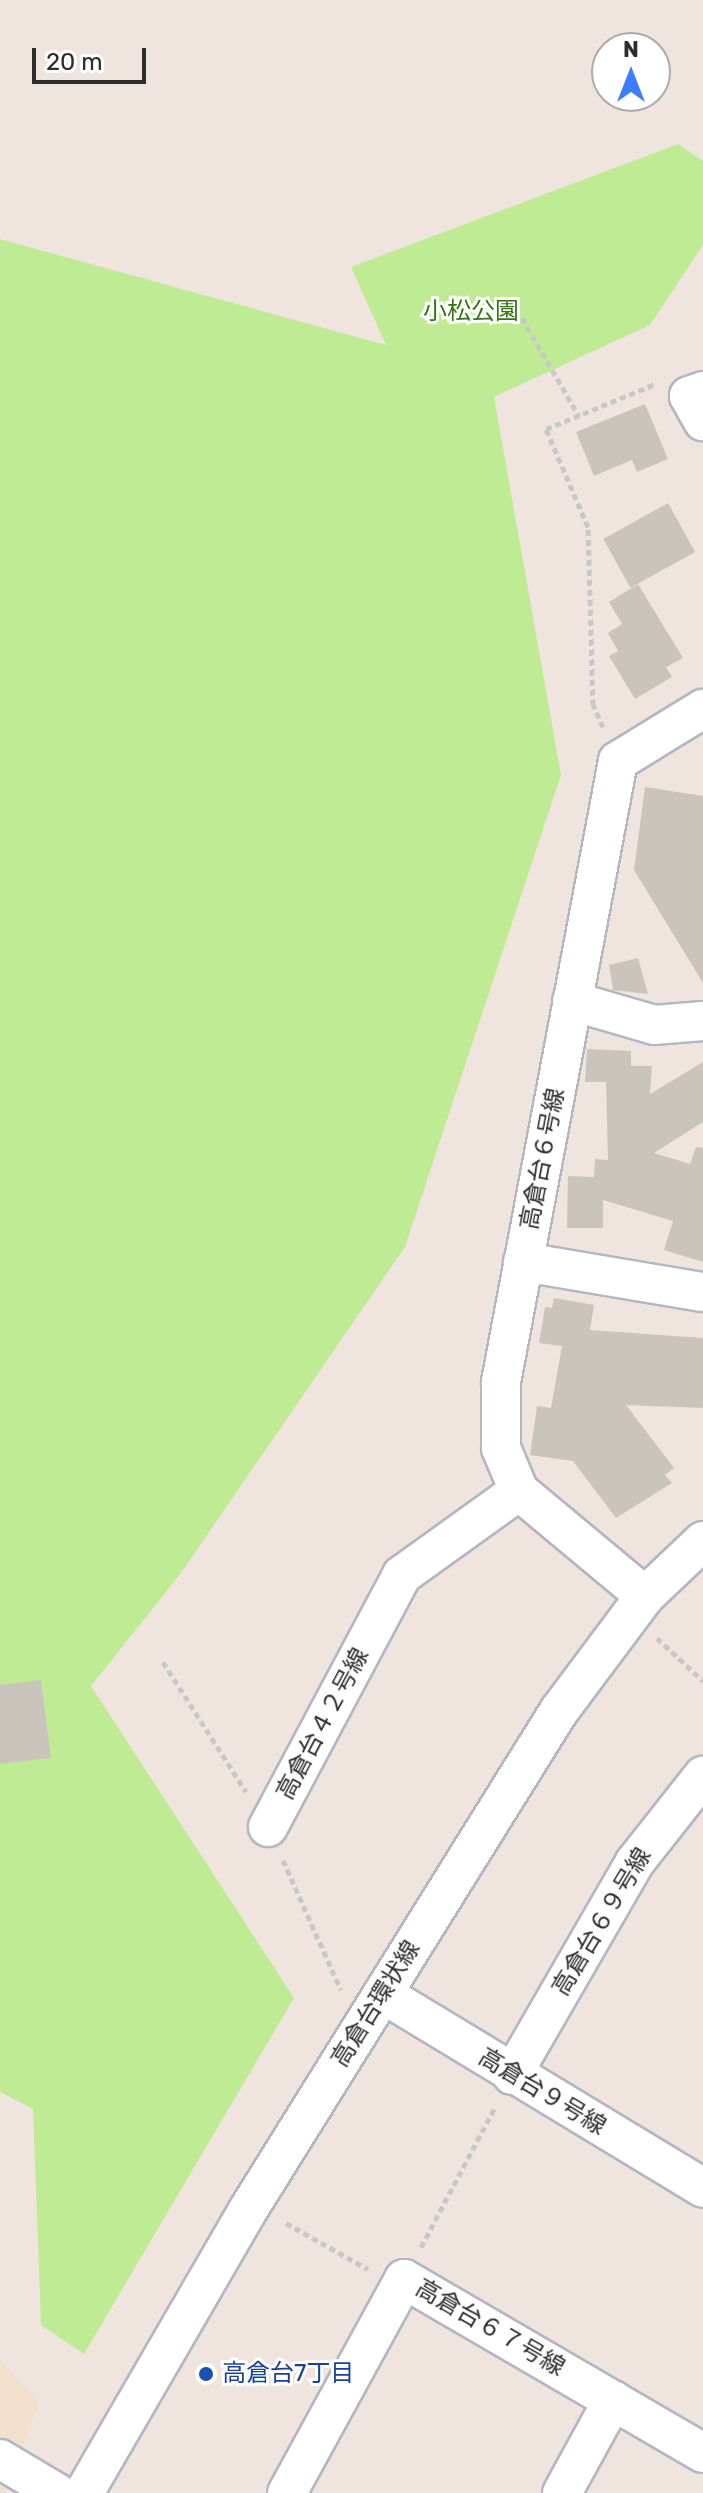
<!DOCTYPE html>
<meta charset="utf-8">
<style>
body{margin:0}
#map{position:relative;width:703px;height:2493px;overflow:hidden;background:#f0e5de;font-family:Rubik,"Noto Sans JP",sans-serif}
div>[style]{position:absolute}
.education>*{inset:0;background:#f2e0cc}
.green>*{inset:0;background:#c0eb95}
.building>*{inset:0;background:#cbc4bc;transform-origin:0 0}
.path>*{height:5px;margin-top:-2.5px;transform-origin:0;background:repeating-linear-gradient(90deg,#c8c8c8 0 6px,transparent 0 10px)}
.roads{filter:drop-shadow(2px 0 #b2b7c2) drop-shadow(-2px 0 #b2b7c2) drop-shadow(0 2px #b2b7c2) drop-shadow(0 -2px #b2b7c2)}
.minor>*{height:38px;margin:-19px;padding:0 19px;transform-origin:19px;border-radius:19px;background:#fff}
.dots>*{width:22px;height:22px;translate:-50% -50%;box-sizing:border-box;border:4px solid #fff;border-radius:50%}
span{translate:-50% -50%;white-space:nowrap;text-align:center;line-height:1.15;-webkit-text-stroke:6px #fff;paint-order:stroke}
.park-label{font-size:24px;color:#367413}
.street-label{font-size:24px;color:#2d2d2d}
.transit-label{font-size:24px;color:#164399}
.left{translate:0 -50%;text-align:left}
.north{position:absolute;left:591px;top:32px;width:80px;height:80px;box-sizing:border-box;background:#fff;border:2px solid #ababab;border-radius:50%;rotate:0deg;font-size:22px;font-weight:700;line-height:32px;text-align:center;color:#2d2d2d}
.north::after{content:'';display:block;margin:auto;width:28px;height:36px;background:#3c7eff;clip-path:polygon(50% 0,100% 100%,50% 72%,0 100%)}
.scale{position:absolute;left:32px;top:48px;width:114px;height:36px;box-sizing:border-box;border:4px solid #2d2d2d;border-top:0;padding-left:10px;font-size:24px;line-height:28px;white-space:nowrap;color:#2d2d2d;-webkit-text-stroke:6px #fff;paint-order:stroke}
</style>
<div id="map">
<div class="education">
<i style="clip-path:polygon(0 2360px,39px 2402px,5px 2493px,0 2493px)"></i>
</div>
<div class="green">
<i style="clip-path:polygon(678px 144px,703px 161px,703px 245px,650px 325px,494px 397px,561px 775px,405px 1247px,181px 1573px,91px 1686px,294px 1998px,84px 2354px,41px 2325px,33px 2109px,0 2092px,0 239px,386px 345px,351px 267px)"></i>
</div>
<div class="building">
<i style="clip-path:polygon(645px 404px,668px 459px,637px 472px,632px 460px,594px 476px,576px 432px)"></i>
<i style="left:668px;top:503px;width:56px;height:74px;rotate:61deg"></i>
<i style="clip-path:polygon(638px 584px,683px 658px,666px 667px,672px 677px,635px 699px,609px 656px,618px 651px,608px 633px,622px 624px,609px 602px)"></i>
<i style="clip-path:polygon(645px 787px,703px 796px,703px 983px,634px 870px)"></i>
<i style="clip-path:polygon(638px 958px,648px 994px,613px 990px,609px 965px)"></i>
<i style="clip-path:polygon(587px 1049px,631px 1051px,631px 1066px,652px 1066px,650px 1094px,703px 1062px,703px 1122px,654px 1153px,690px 1164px,696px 1147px,703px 1148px,703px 1262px,664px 1250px,673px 1221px,603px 1200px,603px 1228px,567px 1228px,568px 1176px,594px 1177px,595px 1159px,608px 1160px,606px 1082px,585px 1082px)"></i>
<i style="clip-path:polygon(554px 1298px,594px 1305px,590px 1330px,703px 1338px,703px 1408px,626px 1405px,674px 1468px,665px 1475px,672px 1483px,616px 1518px,573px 1461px,530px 1455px,537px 1406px,551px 1408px,562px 1346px,539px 1343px,545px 1307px,552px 1308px)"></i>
<i style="clip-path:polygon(41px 1680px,51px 1758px,0 1764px,0 1685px)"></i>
</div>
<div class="path">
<i style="left:522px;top:318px;width:113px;rotate:59.8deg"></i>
<i style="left:603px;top:727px;width:24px;rotate:-114deg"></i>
<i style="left:593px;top:705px;width:178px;rotate:-91.6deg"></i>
<i style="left:588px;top:527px;width:107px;rotate:-113.2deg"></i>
<i style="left:546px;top:429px;width:118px;rotate:-22.4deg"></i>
<i style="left:657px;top:1638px;width:63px;rotate:43.1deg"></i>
<i style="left:163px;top:1662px;width:154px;rotate:57.4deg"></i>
<i style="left:283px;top:1860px;width:142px;rotate:66deg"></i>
<i style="left:286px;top:2223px;width:94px;rotate:29.3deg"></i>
<i style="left:421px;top:2247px;width:158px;rotate:-62.1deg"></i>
</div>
<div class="roads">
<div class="minor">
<i style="left:703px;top:391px;width:15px;rotate:160deg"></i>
<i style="left:689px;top:396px;width:29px;rotate:61deg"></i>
<i style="left:572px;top:1001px;width:85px;rotate:16.3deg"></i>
<i style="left:654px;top:1025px;width:49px;rotate:-4.7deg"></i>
<i style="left:523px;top:1262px;width:182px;rotate:9.5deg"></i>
<i style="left:645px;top:1596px;width:164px;rotate:-140.2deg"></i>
<i style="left:519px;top:1491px;width:47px;rotate:-112.7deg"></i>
<i style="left:501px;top:1448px;width:66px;rotate:-90deg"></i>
<i style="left:501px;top:1382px;width:632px;rotate:-79.33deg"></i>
<i style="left:618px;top:761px;width:100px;rotate:-31.5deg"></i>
<i style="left:268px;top:1827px;width:285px;rotate:-62deg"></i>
<i style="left:402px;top:1575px;width:144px;rotate:-35.7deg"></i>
<i style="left:383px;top:1994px;width:374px;rotate:31.2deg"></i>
<i style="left:512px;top:2075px;width:246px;rotate:-60deg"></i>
<i style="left:635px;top:1862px;width:110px;rotate:-51.7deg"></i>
<i style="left:0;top:2459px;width:66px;rotate:30.8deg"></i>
<i style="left:84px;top:2493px;width:327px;rotate:-59.9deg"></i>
<i style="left:248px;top:2210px;width:588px;rotate:-58.07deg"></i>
<i style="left:559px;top:1711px;width:144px;rotate:-53.2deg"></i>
<i style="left:645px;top:1596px;width:80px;rotate:-43.5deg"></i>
<i style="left:287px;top:2493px;width:244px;rotate:-61.3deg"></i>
<i style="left:404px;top:2279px;width:346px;rotate:30.2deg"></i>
<i style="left:562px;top:2493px;width:106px;rotate:-61.3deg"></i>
</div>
</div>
<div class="dots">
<i style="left:206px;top:2374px;background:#1a4fb4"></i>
</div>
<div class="park-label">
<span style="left:471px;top:312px">小松公園</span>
</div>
<div class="street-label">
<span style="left:543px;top:1159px;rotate:-79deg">高倉台６号線</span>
<span style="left:323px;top:1724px;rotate:-62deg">高倉台４２号線</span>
<span style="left:602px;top:1922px;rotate:-59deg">高倉台６９号線</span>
<span style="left:376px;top:2004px;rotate:-58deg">高倉台環状線</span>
<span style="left:542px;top:2092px;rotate:31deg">高倉台９号線</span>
<span style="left:490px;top:2328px;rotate:30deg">高倉台６７号線</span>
</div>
<div class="transit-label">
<span class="left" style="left:222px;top:2374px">高倉台7丁目</span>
</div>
<div class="north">N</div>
<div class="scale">20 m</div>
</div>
